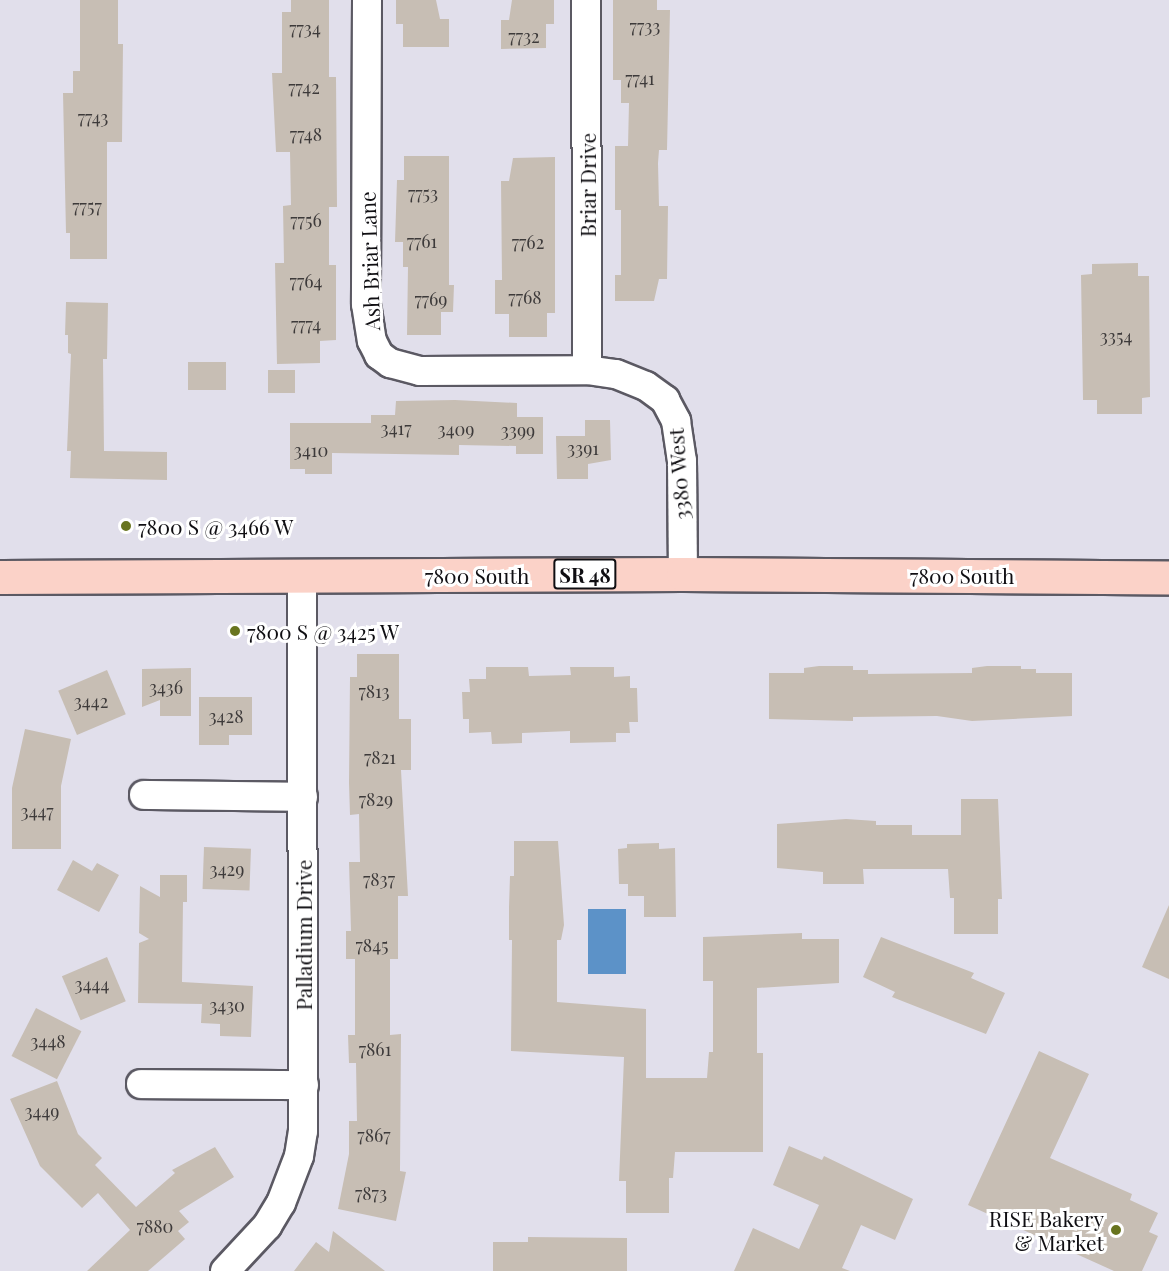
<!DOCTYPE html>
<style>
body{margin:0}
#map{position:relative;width:1169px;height:1271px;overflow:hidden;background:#e1dfeb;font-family:"Playfair Display",serif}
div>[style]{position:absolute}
.water>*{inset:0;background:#5c92c8;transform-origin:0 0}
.building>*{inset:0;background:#c7beb4;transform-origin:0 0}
.roads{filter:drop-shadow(2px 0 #5b5963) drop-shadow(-2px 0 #5b5963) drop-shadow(0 2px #5b5963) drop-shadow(0 -2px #5b5963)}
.minor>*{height:28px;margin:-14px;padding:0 14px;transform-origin:14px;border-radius:14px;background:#fff}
.major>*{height:33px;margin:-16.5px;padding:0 16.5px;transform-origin:16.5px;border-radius:16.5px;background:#fbd2c8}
.dots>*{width:16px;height:16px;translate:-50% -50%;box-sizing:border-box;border:3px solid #fff;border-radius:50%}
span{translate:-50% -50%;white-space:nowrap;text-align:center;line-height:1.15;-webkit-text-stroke:6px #fff;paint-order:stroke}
.number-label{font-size:18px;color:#3d3a3a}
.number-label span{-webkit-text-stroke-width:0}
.shield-label span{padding:2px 4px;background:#fff;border:2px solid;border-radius:4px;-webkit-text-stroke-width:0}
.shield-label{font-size:20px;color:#0f0e12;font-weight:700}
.street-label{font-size:21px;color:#0f0e12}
.poi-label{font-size:21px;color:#0f0e12}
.left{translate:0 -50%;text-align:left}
.right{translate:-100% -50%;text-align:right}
</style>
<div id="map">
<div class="water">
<i style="left:588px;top:909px;width:38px;height:65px"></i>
</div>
<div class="building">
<i style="clip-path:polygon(80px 0,118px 0,118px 44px,123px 44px,122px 142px,107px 142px,107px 259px,70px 259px,70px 233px,66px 233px,63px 93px,73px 93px,73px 71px,80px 71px)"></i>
<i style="clip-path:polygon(291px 0,329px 0,329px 77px,336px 77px,337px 207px,329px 207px,329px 265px,336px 265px,336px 340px,320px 341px,320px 363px,277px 364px,275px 263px,284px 263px,283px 206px,291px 205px,290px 152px,276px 152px,272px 73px,282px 73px,282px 12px,291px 12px)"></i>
<i style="clip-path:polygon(396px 0,436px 0,440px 19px,449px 19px,449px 47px,403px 47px,403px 24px,396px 24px)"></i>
<i style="clip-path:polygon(512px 0,554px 0,554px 24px,546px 24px,546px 48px,501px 49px,501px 20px,509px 20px)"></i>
<i style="clip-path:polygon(613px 0,657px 0,657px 10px,670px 10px,667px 150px,659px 150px,658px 163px,659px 206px,668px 206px,667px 279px,659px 279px,654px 301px,615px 301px,615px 275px,621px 275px,621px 210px,615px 210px,615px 146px,628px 146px,629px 103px,621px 103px,621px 80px,613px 80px)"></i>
<i style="clip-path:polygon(404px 156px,449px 156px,449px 285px,454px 285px,453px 312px,441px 312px,441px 335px,407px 335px,408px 267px,403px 267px,403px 242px,395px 242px,397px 180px,404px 180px)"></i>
<i style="clip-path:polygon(555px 157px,555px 313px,547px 313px,547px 337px,509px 337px,509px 314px,495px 314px,495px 280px,502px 280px,501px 181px,509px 181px,513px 158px)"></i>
<i style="clip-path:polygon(1138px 263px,1138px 276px,1149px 276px,1150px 397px,1142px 398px,1142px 414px,1097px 414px,1097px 400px,1083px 400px,1081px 275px,1092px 274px,1092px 264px)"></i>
<i style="clip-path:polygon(66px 302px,108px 303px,107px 359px,103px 359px,104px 451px,167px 452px,167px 480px,70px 478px,71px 451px,67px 451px,71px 354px,68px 353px,68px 335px,65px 335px)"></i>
<i style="left:188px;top:362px;width:38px;height:28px"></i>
<i style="left:268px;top:370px;width:27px;height:23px"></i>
<i style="clip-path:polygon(455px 400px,517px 403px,517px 417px,543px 417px,543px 454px,516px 454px,516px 446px,459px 445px,459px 455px,332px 453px,332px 474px,305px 474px,305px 469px,290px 469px,290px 423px,371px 423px,371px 415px,395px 415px,396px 401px)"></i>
<i style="clip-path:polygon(585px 420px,610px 420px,611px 460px,588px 464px,588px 479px,557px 479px,556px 436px,585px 436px)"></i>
<i style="clip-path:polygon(357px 654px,399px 654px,399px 719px,411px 719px,411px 770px,401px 770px,408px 896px,398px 896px,398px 959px,390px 959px,390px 1035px,401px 1034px,400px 1171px,406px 1172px,396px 1221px,338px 1209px,349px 1154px,349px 1121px,357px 1121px,356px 1063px,349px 1063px,348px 1035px,355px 1035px,355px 959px,346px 959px,346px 931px,351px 931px,349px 862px,360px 862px,359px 814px,350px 815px,349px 783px,350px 677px,357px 677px)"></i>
<i style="clip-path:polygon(819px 666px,853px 666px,853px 670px,868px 670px,868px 674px,972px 673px,972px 668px,987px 666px,1021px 666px,1021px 669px,1036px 669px,1036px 673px,1072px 673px,1072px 716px,972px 721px,937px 716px,853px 717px,853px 721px,769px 719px,769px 673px,804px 673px,804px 668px)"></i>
<i style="clip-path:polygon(486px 667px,528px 667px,529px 676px,571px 675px,570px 667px,614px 667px,614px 677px,630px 676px,630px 688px,637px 688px,638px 722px,629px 722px,630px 733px,616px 733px,616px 742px,570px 743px,570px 731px,522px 733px,522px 743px,492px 744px,491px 732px,469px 733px,469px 719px,463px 719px,462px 692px,470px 692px,469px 679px,486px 679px)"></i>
<i style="clip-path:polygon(191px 668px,191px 716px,160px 716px,160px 700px,142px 707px,142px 669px)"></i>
<i style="left:107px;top:670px;width:48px;height:53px;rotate:67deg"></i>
<i style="clip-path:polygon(199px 697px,252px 697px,252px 735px,229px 735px,229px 745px,199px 745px)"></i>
<i style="clip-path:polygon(25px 729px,71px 739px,61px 786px,61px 849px,12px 849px,12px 788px)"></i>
<i style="clip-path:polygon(961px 799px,998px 799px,1002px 899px,998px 899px,998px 934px,954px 934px,954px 898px,950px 898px,948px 869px,863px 869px,864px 884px,823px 884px,823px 872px,777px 868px,777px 824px,846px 819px,876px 821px,876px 825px,912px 825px,912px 835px,961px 835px)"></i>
<i style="clip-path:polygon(514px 841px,558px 841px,564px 925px,561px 940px,557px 940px,557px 1002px,646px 1009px,646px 1078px,707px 1078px,709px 1052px,713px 1052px,713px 981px,703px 981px,703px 937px,802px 933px,802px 939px,839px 939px,839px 983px,757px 988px,757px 1053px,763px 1053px,763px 1152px,675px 1152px,673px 1178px,669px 1178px,669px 1213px,626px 1213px,626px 1181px,619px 1181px,624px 1057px,511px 1051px,512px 940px,509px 940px,509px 907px,510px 876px,514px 876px)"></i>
<i style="clip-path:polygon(659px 843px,659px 849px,675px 848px,676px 917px,644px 917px,644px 896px,628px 896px,628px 884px,619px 884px,618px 849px,627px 848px,627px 844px)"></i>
<i style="left:204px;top:847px;width:47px;height:42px;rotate:2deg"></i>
<i style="clip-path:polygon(73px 860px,92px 871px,97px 863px,119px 875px,99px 912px,57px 890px)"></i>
<i style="clip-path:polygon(160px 875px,187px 875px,187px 902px,183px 902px,182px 982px,253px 986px,251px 1037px,220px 1036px,220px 1024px,201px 1023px,202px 1004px,138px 1003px,139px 943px,149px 939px,139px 933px,140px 886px,160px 897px)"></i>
<i style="clip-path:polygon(1169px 905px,1169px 979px,1142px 967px)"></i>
<i style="clip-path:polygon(881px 937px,974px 973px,971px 978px,1005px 993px,986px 1034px,892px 997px,895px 992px,863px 977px)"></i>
<i style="left:107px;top:957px;width:48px;height:49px;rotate:67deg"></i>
<i style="left:36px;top:1008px;width:51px;height:54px;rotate:27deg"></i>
<i style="clip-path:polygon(1039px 1051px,1089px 1074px,1050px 1158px,1132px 1194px,1130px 1200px,1158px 1213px,1149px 1232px,1158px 1236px,1142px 1271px,1114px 1271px,968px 1205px)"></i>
<i style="clip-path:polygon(57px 1081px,78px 1134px,102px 1158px,95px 1165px,136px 1207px,175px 1173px,172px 1170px,215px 1147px,234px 1177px,179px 1211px,189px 1222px,178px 1231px,185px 1239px,148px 1271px,87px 1271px,130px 1230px,98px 1193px,82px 1208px,40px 1166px,10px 1099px)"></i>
<i style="clip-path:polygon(789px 1146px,822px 1160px,824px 1156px,913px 1199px,895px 1240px,861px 1225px,842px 1268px,850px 1271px,734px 1271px,753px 1228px,799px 1249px,819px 1205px,773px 1185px)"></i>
<i style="clip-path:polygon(333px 1231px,385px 1271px,294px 1271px,316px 1242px,329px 1252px)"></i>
<i style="clip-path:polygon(528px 1237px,627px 1238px,627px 1271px,493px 1271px,493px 1242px,528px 1242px)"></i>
</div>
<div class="roads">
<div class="minor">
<i style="left:367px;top:0;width:304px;rotate:90.2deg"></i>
<i style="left:366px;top:304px;width:37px;rotate:81deg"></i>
<i style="left:372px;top:341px;width:16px;rotate:63deg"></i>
<i style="left:379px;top:355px;width:14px;rotate:36deg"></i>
<i style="left:390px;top:363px;width:31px;rotate:15deg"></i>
<i style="left:420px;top:371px;width:167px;rotate:-0.3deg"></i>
<i style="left:587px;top:370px;width:29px;rotate:8deg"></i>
<i style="left:616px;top:374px;width:32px;rotate:22deg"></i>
<i style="left:646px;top:386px;width:24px;rotate:36deg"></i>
<i style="left:665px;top:400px;width:24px;rotate:62deg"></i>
<i style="left:676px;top:421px;width:40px;rotate:81.5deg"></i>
<i style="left:682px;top:461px;width:113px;rotate:89.5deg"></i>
<i style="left:586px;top:0;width:370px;rotate:89.8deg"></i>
<i style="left:144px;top:795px;width:159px;rotate:0.7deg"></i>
<i style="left:141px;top:1084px;width:163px;rotate:0.4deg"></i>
<i style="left:225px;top:1271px;width:62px;rotate:-47deg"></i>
<i style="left:267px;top:1226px;width:27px;rotate:-59deg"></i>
<i style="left:281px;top:1203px;width:50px;rotate:-69deg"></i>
<i style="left:299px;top:1156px;width:25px;rotate:-81deg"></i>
<i style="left:303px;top:1131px;width:556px;rotate:-90.1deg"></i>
</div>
<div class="major">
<i style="left:0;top:577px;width:683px;rotate:-0.25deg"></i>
<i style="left:683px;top:574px;width:486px;rotate:0.4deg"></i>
</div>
</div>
<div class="dots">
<i style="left:126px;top:526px;background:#68741f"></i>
<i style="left:235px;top:631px;background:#68741f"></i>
<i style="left:1116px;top:1230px;background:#68741f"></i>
</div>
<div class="number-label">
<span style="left:645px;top:26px">7733</span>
<span style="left:305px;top:28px">7734</span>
<span style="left:524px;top:36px">7732</span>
<span style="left:640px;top:78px">7741</span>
<span style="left:304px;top:87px">7742</span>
<span style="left:93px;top:117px">7743</span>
<span style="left:306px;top:134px">7748</span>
<span style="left:423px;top:193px">7753</span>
<span style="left:87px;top:206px">7757</span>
<span style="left:306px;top:220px">7756</span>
<span style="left:422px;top:241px">7761</span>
<span style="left:528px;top:242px">7762</span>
<span style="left:306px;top:281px">7764</span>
<span style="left:525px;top:297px">7768</span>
<span style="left:431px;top:299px">7769</span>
<span style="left:306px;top:324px">7774</span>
<span style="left:1116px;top:336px">3354</span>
<span style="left:396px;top:428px">3417</span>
<span style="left:456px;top:429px">3409</span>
<span style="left:518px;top:430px">3399</span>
<span style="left:583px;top:448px">3391</span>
<span style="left:311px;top:450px">3410</span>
<span style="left:166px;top:687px">3436</span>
<span style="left:374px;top:691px">7813</span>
<span style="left:91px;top:701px">3442</span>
<span style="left:226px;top:716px">3428</span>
<span style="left:380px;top:757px">7821</span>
<span style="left:376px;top:799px">7829</span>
<span style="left:37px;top:811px">3447</span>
<span style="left:227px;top:869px">3429</span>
<span style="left:379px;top:879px">7837</span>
<span style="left:372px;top:945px">7845</span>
<span style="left:92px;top:984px">3444</span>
<span style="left:227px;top:1005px">3430</span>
<span style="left:48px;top:1041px">3448</span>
<span style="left:375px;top:1049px">7861</span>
<span style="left:42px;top:1111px">3449</span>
<span style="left:374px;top:1135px">7867</span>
<span style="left:371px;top:1193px">7873</span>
<span style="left:155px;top:1226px">7880</span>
</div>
<div class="shield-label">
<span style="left:585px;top:574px">SR 48</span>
</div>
<div class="street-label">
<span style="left:587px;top:185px;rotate:-90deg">Briar Drive</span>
<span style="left:369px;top:261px;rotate:-92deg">Ash Briar Lane</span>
<span style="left:678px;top:474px;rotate:-94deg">3380 West</span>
<span style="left:477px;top:575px">7800 South</span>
<span style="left:962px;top:575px">7800 South</span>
<span style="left:303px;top:935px;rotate:-90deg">Palladium Drive</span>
</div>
<div class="poi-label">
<span class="left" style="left:138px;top:526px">7800 S @ 3466 W</span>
<span class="left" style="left:247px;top:631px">7800 S @ 3425 W</span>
<span class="right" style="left:1104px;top:1230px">RISE Bakery<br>&amp; Market</span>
</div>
</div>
